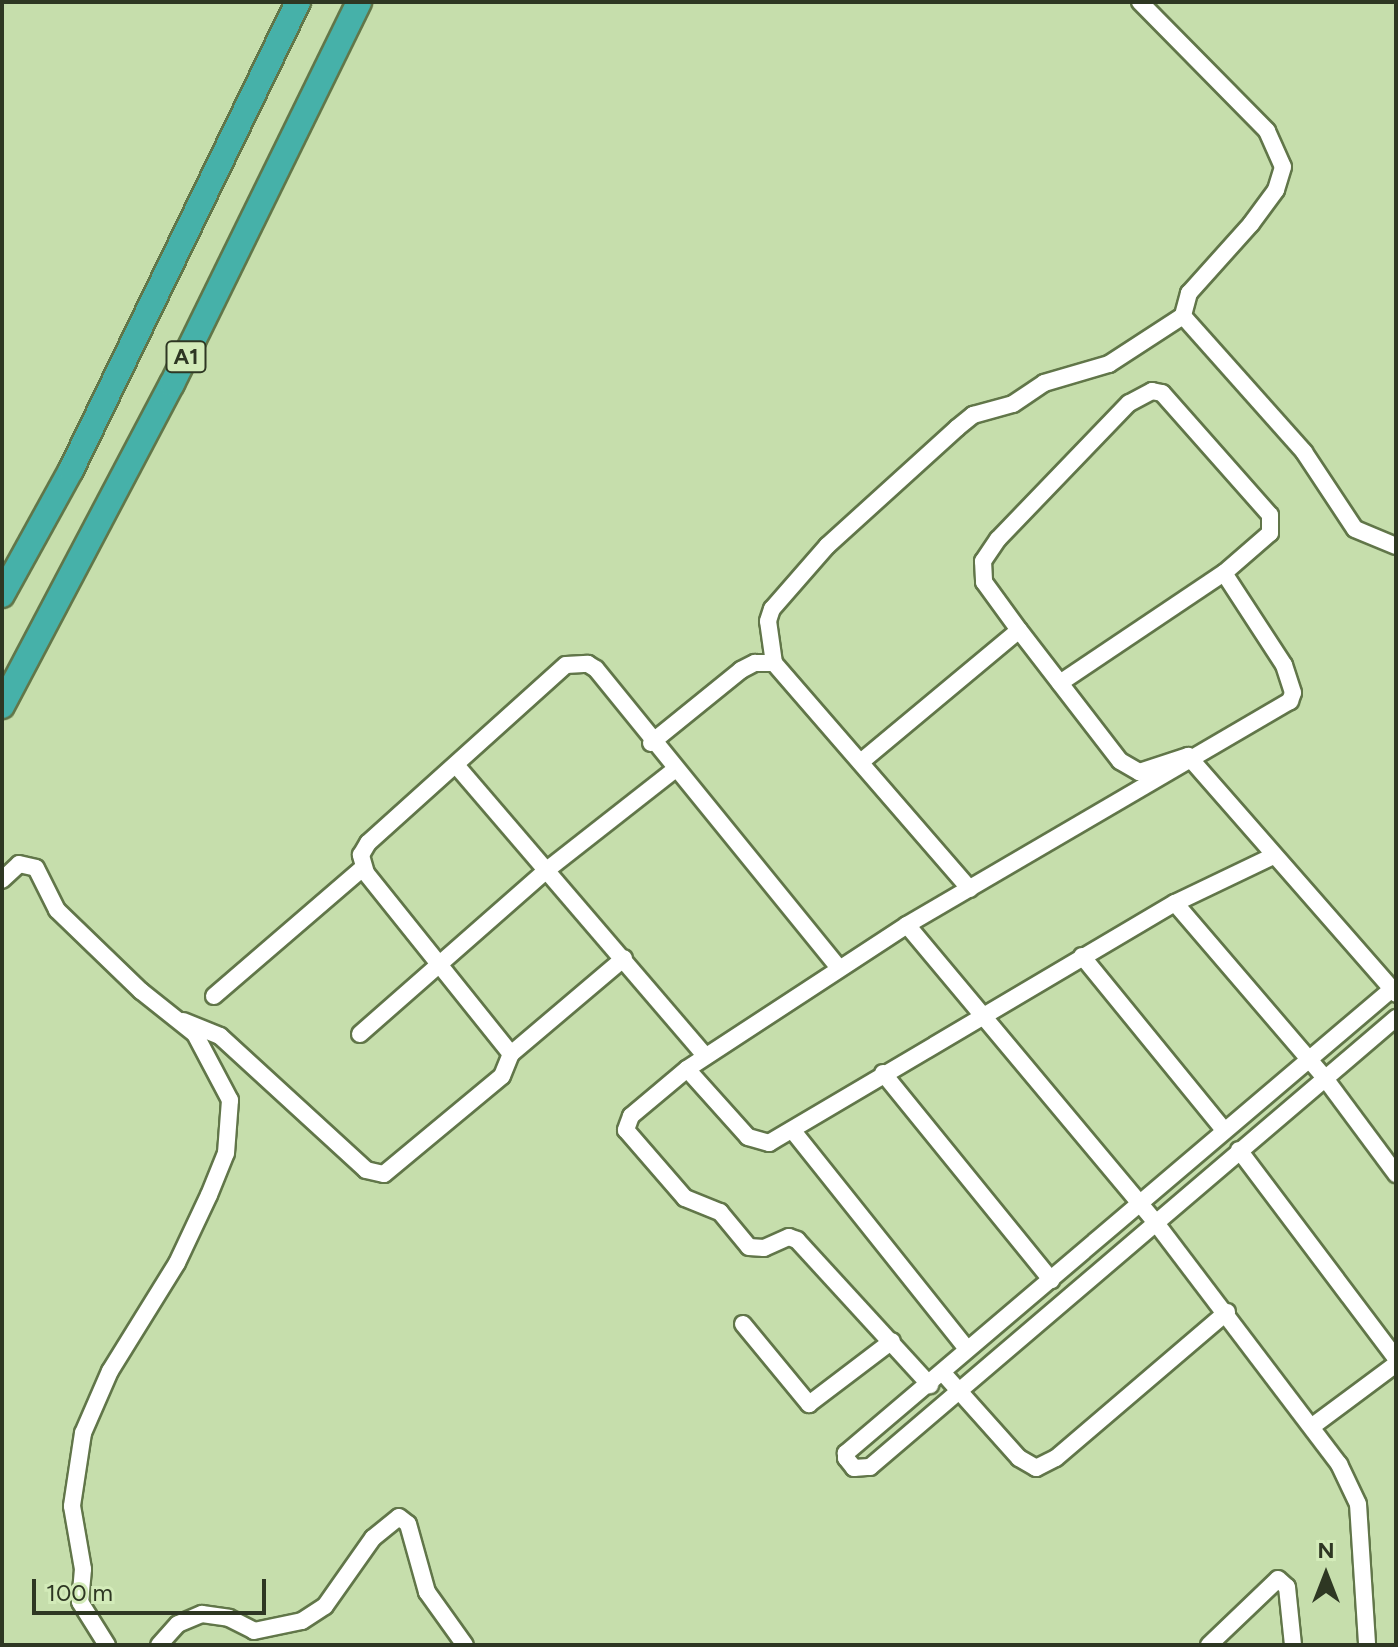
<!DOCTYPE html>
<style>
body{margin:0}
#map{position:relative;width:1398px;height:1647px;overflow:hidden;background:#c6deac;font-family:Figtree,sans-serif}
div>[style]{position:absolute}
.roads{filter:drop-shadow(2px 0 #617649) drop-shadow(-2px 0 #617649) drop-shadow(0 2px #617649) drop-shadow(0 -2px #617649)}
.minor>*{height:16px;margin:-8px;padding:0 8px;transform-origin:8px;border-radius:8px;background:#fff}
.highway>*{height:24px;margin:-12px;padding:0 12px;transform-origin:12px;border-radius:12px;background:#46b1a9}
span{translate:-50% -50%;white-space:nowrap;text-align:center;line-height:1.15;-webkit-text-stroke:6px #d3ebb9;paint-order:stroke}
.shield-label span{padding:2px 6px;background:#d3ebb9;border:2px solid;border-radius:6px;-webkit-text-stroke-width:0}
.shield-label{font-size:22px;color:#2e3723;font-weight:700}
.frame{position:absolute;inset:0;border:4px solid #2e3723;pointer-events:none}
.north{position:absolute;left:1286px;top:1535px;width:80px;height:80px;-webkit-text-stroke:6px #d3ebb9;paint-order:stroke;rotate:0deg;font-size:22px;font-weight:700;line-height:32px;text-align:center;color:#2e3723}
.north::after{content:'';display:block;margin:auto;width:28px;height:36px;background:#2e3723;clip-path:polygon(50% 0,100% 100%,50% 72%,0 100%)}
.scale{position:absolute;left:32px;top:1579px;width:234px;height:36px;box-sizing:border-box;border:4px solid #2e3723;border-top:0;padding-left:10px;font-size:24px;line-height:28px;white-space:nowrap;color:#2e3723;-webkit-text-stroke:6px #d3ebb9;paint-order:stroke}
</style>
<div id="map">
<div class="roads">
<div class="minor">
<i style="left:1140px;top:2px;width:181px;rotate:45.4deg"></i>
<i style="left:1267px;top:131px;width:39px;rotate:66deg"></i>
<i style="left:1283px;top:167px;width:24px;rotate:107deg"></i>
<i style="left:1276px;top:190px;width:42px;rotate:126.3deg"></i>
<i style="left:1251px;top:224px;width:93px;rotate:131.9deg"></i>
<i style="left:1189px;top:293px;width:24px;rotate:105deg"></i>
<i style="left:1183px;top:316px;width:182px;rotate:48.3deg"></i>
<i style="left:1304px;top:452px;width:92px;rotate:56.5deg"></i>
<i style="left:1355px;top:529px;width:44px;rotate:22.5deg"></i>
<i style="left:1224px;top:573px;width:110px;rotate:56.9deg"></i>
<i style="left:1284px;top:665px;width:29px;rotate:72deg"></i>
<i style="left:1293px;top:693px;width:9px;rotate:111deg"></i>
<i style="left:1290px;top:701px;width:444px;rotate:149.7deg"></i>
<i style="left:907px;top:925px;width:263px;rotate:146.8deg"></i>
<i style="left:687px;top:1069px;width:91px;rotate:48.1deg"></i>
<i style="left:748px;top:1137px;width:22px;rotate:16deg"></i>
<i style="left:769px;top:1143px;width:472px;rotate:-30.6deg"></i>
<i style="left:1175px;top:903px;width:109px;rotate:-25.6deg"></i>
<i style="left:774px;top:663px;width:42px;rotate:-98.1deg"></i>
<i style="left:768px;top:621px;width:13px;rotate:-72deg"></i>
<i style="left:772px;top:609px;width:84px;rotate:-48.9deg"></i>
<i style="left:827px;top:546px;width:176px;rotate:-42.2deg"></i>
<i style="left:957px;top:428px;width:21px;rotate:-39deg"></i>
<i style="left:973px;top:415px;width:41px;rotate:-15.4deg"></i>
<i style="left:1013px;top:404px;width:37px;rotate:-34deg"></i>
<i style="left:1044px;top:383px;width:68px;rotate:-16.3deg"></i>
<i style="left:1109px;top:364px;width:88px;rotate:-33deg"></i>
<i style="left:1060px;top:683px;width:197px;rotate:-33.9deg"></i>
<i style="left:1224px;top:573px;width:61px;rotate:-41deg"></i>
<i style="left:1270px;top:533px;width:18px;rotate:-90deg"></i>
<i style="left:1270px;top:515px;width:163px;rotate:-131.5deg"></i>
<i style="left:1162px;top:393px;width:10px;rotate:-169deg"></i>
<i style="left:1152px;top:391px;width:26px;rotate:152deg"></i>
<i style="left:1129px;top:403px;width:189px;rotate:133.9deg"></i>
<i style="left:998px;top:539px;width:27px;rotate:124deg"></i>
<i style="left:983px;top:561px;width:21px;rotate:87deg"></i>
<i style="left:984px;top:582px;width:59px;rotate:53.9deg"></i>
<i style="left:1019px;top:630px;width:165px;rotate:52.4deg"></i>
<i style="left:1120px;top:761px;width:22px;rotate:30deg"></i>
<i style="left:1139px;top:772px;width:52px;rotate:-18.1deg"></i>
<i style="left:1188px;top:756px;width:316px;rotate:48.8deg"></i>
<i style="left:651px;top:743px;width:116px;rotate:-39deg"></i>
<i style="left:741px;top:670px;width:16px;rotate:-27deg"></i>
<i style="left:755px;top:663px;width:19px"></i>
<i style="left:774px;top:663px;width:299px;rotate:49.1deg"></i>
<i style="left:862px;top:761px;width:204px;rotate:-39.8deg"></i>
<i style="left:456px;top:765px;width:381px;rotate:49.4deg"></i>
<i style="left:2px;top:880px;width:23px;rotate:-43deg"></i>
<i style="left:19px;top:864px;width:17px;rotate:13deg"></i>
<i style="left:36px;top:868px;width:47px;rotate:63.4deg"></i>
<i style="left:57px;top:910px;width:117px;rotate:44deg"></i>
<i style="left:141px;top:991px;width:69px;rotate:38.5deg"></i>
<i style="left:195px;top:1034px;width:75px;rotate:62.1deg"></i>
<i style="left:230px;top:1100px;width:53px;rotate:94.3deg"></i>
<i style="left:226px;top:1153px;width:45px;rotate:112deg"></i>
<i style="left:209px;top:1195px;width:75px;rotate:115.2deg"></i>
<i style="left:177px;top:1263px;width:127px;rotate:121.8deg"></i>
<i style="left:110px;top:1371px;width:68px;rotate:113.5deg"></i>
<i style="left:83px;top:1433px;width:74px;rotate:98.6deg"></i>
<i style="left:72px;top:1506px;width:64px;rotate:80.1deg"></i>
<i style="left:83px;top:1569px;width:33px;rotate:95deg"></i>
<i style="left:80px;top:1602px;width:51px;rotate:57.9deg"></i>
<i style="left:1175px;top:903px;width:229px;rotate:49.4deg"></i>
<i style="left:1324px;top:1077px;width:121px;rotate:53.4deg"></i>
<i style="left:907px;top:925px;width:388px;rotate:50.1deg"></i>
<i style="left:1156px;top:1223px;width:303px;rotate:52.8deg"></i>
<i style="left:1339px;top:1464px;width:44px;rotate:64.6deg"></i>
<i style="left:1358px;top:1504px;width:141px;rotate:86.3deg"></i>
<i style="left:1082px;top:956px;width:223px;rotate:50.8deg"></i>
<i style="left:1392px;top:989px;width:717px;rotate:139.64deg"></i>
<i style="left:846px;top:1453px;width:5px;rotate:90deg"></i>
<i style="left:846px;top:1458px;width:13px;rotate:51deg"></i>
<i style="left:854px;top:1468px;width:16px;rotate:-4deg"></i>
<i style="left:870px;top:1467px;width:692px;rotate:-40.48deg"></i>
<i style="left:214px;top:996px;width:196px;rotate:-40.7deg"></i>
<i style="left:183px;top:1021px;width:40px;rotate:22deg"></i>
<i style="left:220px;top:1036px;width:198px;rotate:42.5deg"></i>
<i style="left:366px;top:1170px;width:18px;rotate:13deg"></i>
<i style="left:384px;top:1174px;width:153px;rotate:-39.7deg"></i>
<i style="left:502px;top:1076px;width:24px;rotate:-68deg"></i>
<i style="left:511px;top:1054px;width:148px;rotate:-40.3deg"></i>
<i style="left:360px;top:1034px;width:250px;rotate:-41.3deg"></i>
<i style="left:548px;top:869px;width:159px;rotate:-38.1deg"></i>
<i style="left:511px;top:1054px;width:232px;rotate:-128.7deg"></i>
<i style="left:366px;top:873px;width:19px;rotate:-106deg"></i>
<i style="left:361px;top:855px;width:14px;rotate:-60deg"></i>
<i style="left:368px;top:843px;width:266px;rotate:-42deg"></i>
<i style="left:566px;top:665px;width:22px;rotate:-3deg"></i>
<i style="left:588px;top:664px;width:9px;rotate:32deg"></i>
<i style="left:596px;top:669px;width:384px;rotate:50.9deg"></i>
<i style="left:687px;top:1069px;width:73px;rotate:140deg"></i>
<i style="left:631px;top:1116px;width:15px;rotate:110deg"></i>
<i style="left:626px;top:1130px;width:90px;rotate:49.1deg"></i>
<i style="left:685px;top:1198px;width:38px;rotate:22deg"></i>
<i style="left:720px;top:1212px;width:45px;rotate:50.4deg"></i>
<i style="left:749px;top:1247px;width:15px;rotate:4deg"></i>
<i style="left:764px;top:1248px;width:27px;rotate:-24deg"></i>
<i style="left:789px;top:1237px;width:9px;rotate:21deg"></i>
<i style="left:797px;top:1240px;width:197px;rotate:47.5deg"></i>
<i style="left:883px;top:1073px;width:267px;rotate:50.9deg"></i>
<i style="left:793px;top:1131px;width:279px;rotate:51.4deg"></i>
<i style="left:1239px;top:1150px;width:261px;rotate:53deg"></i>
<i style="left:743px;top:1324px;width:104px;rotate:50.5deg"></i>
<i style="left:809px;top:1404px;width:104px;rotate:-37.2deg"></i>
<i style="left:943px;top:1373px;width:114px;rotate:48.2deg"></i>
<i style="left:1019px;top:1458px;width:20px;rotate:30deg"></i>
<i style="left:1036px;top:1468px;width:22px;rotate:-27deg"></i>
<i style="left:1056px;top:1458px;width:225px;rotate:-40.5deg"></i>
<i style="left:1314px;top:1425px;width:102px;rotate:-36.6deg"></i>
<i style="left:159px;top:1645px;width:28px;rotate:-48deg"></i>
<i style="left:178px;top:1624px;width:26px;rotate:-23deg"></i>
<i style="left:202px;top:1614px;width:27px;rotate:8deg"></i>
<i style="left:229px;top:1618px;width:28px;rotate:27deg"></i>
<i style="left:254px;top:1631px;width:49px;rotate:-11.8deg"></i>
<i style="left:302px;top:1621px;width:27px;rotate:-33deg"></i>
<i style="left:325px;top:1606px;width:83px;rotate:-54.8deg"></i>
<i style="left:373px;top:1538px;width:33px;rotate:-39deg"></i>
<i style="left:399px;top:1517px;width:11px;rotate:38deg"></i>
<i style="left:408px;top:1524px;width:71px;rotate:74.4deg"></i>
<i style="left:427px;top:1592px;width:65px;rotate:54.4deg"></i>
<i style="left:1209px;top:1645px;width:95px;rotate:-43.7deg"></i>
<i style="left:1278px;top:1579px;width:12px;rotate:42deg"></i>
<i style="left:1287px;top:1587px;width:58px;rotate:84.1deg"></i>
</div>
<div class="highway">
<i style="left:2px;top:595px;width:143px;rotate:-61.1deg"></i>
<i style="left:71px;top:470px;width:520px;rotate:-64.12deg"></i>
<i style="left:2px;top:706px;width:364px;rotate:-62.2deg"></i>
<i style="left:172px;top:384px;width:425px;rotate:-63.9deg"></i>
</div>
</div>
<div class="shield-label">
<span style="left:186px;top:357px">A1</span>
</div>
<div class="frame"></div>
<div class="north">N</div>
<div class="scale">100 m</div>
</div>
